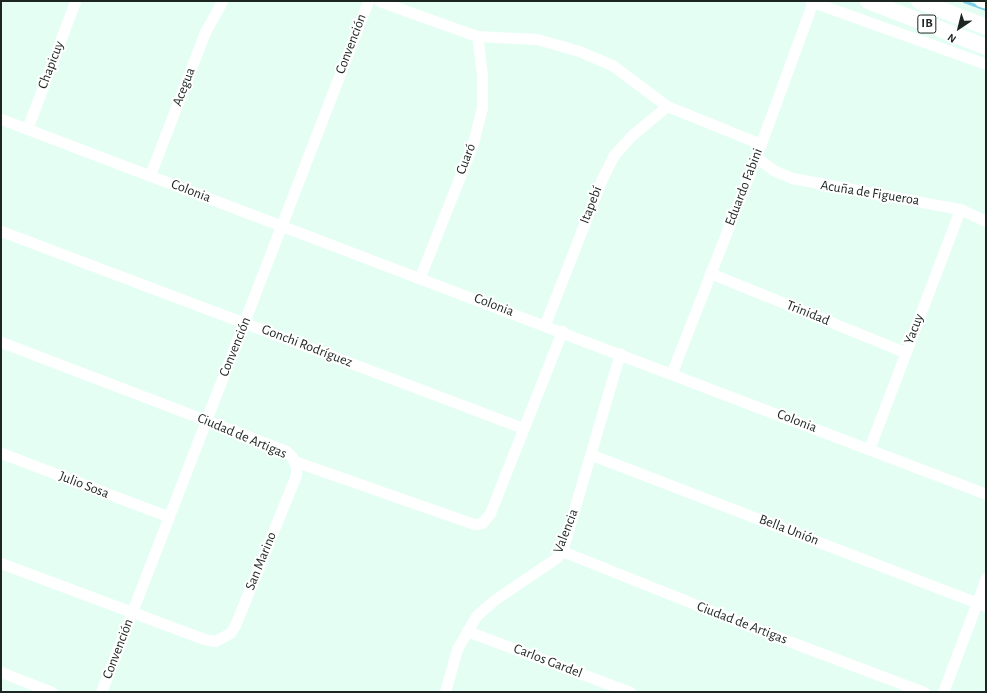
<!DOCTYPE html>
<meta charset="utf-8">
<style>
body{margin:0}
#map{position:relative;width:987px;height:693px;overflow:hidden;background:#e5fef4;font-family:"Alegreya Sans",sans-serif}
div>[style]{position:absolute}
.stream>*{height:2.5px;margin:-1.25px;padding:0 1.25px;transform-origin:1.25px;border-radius:1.25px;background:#80d0e6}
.minor>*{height:11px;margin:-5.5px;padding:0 5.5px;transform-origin:5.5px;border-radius:5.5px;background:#fff}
.highway>*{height:16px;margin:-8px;padding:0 8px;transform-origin:8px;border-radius:8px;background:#fff}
span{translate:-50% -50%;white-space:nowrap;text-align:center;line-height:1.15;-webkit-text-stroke:4px #fff;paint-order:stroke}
.shield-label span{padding:1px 3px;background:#fff;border:1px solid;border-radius:3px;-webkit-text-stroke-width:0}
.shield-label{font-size:13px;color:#1c2521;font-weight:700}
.street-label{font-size:14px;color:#1c2521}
.frame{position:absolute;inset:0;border:2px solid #1c2521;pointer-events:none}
.north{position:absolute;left:939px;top:8px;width:40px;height:40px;-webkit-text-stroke:3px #fff;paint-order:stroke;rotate:215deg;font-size:11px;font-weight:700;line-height:16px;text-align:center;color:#1c2521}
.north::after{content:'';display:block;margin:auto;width:14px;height:18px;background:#1c2521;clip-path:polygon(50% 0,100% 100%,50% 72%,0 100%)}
</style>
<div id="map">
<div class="stream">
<i style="left:964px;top:1px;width:23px;rotate:20deg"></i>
</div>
<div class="minor">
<i style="left:379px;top:1px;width:104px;rotate:19.7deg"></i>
<i style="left:477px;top:36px;width:60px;rotate:2.9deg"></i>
<i style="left:537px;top:39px;width:44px;rotate:15.9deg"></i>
<i style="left:579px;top:51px;width:36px;rotate:23deg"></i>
<i style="left:612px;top:65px;width:69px;rotate:36.7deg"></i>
<i style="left:667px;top:106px;width:101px;rotate:22deg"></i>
<i style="left:810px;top:1px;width:187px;rotate:19.7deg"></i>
<i style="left:980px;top:1px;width:6px;rotate:18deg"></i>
<i style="left:1px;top:119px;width:1054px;rotate:20.84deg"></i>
<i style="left:27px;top:129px;width:137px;rotate:-69.4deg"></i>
<i style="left:756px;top:157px;width:21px;rotate:37deg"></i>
<i style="left:773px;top:170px;width:21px;rotate:23deg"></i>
<i style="left:792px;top:178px;width:171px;rotate:10.5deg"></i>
<i style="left:960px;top:209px;width:29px;rotate:25deg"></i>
<i style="left:150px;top:175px;width:153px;rotate:-69deg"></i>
<i style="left:205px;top:32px;width:35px;rotate:-61deg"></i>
<i style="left:1px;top:231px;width:558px;rotate:20.68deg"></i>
<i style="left:710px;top:273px;width:210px;rotate:22.1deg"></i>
<i style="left:420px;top:277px;width:144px;rotate:-68.4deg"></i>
<i style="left:473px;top:143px;width:36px;rotate:-76deg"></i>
<i style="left:482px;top:108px;width:33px;rotate:-90deg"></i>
<i style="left:482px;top:75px;width:39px;rotate:-97deg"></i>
<i style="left:545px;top:324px;width:154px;rotate:-68.6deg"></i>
<i style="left:601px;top:181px;width:28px;rotate:-64deg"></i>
<i style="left:613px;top:156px;width:28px;rotate:-48deg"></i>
<i style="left:632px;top:135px;width:45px;rotate:-39.6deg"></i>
<i style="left:1px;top:342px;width:305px;rotate:20.9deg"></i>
<i style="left:286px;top:451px;width:8px;rotate:45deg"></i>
<i style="left:292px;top:457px;width:11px;rotate:68deg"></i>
<i style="left:296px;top:467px;width:8px;rotate:90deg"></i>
<i style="left:296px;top:475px;width:162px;rotate:112.1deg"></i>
<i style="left:235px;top:625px;width:9px;rotate:122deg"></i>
<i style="left:230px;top:633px;width:17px;rotate:152deg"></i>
<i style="left:215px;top:641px;width:11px;rotate:-170deg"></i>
<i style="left:204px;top:639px;width:217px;rotate:-159.5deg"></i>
<i style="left:672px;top:372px;width:231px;rotate:-68.7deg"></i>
<i style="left:756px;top:157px;width:166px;rotate:-69.9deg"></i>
<i style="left:869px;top:449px;width:257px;rotate:-69.2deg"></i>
<i style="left:1px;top:453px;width:178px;rotate:20.8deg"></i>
<i style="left:592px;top:455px;width:422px;rotate:21deg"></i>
<i style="left:294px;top:461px;width:191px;rotate:19.3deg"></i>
<i style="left:474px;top:524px;width:8px;rotate:-7deg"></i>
<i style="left:482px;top:523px;width:13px;rotate:-51deg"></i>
<i style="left:490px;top:513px;width:196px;rotate:-68.4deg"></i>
<i style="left:562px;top:551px;width:221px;rotate:21.8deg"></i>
<i style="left:767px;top:633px;width:168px;rotate:20.6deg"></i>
<i style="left:467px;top:631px;width:174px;rotate:20.5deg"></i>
<i style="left:1px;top:672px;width:55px;rotate:21.4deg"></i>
<i style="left:101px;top:692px;width:741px;rotate:-68.87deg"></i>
<i style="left:445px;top:692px;width:45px;rotate:-74.4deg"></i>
<i style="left:457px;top:649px;width:39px;rotate:-60deg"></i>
<i style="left:477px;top:615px;width:23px;rotate:-41deg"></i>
<i style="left:494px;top:600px;width:75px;rotate:-34.1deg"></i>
<i style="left:556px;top:558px;width:9px;rotate:-49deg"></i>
<i style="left:562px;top:551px;width:206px;rotate:-73.7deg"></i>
<i style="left:943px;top:692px;width:122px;rotate:-69.3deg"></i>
</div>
<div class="highway">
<i style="left:868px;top:1px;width:127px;rotate:21.3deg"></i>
<i style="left:919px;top:1px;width:72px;rotate:21.2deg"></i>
</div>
<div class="shield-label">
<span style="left:927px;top:24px">IB</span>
</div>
<div class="street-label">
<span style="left:351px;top:44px;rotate:-69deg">Convención</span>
<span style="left:51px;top:65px;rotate:-69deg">Chapicuy</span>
<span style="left:184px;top:87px;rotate:-69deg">Acegua</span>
<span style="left:466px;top:159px;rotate:-69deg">Cuaró</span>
<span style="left:744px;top:187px;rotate:-69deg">Eduardo Fabini</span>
<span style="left:191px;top:191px;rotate:21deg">Colonia</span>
<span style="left:870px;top:193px;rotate:9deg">Acuña de Figueroa</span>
<span style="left:591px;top:205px;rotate:-69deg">Itapebí</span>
<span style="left:494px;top:305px;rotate:21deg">Colonia</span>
<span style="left:808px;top:313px;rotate:22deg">Trinidad</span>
<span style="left:914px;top:329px;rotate:-69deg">Yacuy</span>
<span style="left:307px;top:346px;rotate:21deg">Gonchi Rodríguez</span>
<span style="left:235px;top:347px;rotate:-68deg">Convención</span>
<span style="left:797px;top:421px;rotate:21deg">Colonia</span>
<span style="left:242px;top:436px;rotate:23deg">Ciudad de Artigas</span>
<span style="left:84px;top:485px;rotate:21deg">Julio Sosa</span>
<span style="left:789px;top:530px;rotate:21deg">Bella Unión</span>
<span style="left:566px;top:531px;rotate:-69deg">Valencia</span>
<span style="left:261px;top:561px;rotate:-68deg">San Marino</span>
<span style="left:742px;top:623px;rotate:21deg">Ciudad de Artigas</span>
<span style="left:118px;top:649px;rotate:-69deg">Convención</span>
<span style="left:548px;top:661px;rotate:21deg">Carlos Gardel</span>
</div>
<div class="frame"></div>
<div class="north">N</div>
</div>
